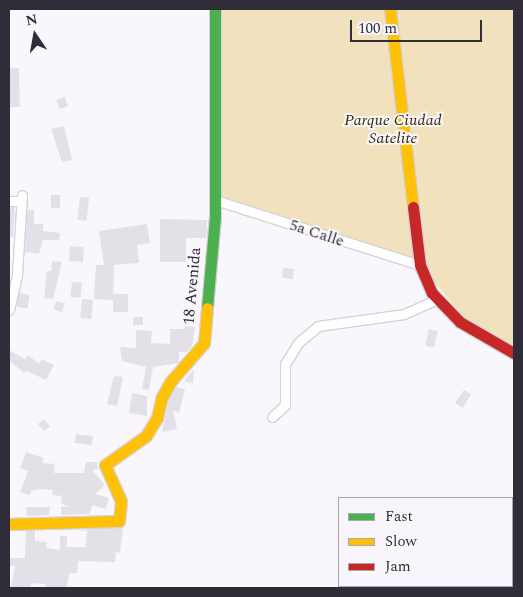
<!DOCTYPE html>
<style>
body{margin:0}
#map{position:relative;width:523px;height:597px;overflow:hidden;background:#f9f7fb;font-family:Spectral,serif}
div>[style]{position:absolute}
.green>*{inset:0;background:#f1e2bd}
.building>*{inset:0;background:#e3e0e8;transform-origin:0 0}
.roads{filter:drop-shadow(1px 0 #d5d2d9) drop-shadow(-1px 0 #d5d2d9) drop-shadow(0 1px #d5d2d9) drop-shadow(0 -1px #d5d2d9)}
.street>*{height:9px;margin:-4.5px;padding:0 4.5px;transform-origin:4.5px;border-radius:4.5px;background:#fefefe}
.fast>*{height:11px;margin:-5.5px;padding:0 5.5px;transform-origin:5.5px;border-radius:5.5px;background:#4caf50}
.slow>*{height:11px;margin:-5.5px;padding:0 5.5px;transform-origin:5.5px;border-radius:5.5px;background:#ffc107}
.jam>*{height:11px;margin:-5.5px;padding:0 5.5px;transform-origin:5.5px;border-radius:5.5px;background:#c62828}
span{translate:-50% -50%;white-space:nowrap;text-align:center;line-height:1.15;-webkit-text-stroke:4px #f8f6fc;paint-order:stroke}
.park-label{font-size:16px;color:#382b03;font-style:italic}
.street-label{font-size:16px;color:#312d38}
.frame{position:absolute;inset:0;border:10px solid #312d38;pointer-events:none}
.legend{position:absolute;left:338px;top:497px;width:175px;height:90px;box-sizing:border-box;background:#f8f6fc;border:1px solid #a8a6ae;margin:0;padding:6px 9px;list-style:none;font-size:15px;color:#312d38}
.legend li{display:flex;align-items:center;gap:10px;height:25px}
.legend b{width:25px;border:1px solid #a8a6ae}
.north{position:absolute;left:10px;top:10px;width:50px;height:50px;-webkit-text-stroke:4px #f8f6fc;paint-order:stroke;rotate:348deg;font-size:14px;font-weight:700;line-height:20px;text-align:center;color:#312d38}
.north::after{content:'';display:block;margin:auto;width:18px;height:22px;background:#312d38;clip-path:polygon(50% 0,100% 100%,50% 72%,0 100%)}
.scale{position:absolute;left:350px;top:20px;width:132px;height:22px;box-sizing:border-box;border:2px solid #312d38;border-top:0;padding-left:6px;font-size:15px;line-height:18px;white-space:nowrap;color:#312d38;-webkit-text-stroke:4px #f8f6fc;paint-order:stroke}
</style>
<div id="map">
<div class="green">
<i style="clip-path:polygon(222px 9px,514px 9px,514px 351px,477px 333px,420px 265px,215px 200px)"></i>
<i style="clip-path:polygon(512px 542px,514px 542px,514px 588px,379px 588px,512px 586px)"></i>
</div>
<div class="building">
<i style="left:19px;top:68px;width:39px;height:10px;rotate:89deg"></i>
<i style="left:65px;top:97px;width:10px;height:9px;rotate:73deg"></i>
<i style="clip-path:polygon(64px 126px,72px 160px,62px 162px,51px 129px)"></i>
<i style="left:51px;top:195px;width:9px;height:13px"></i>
<i style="left:80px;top:197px;width:9px;height:23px;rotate:6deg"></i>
<i style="clip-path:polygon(9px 207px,15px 207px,13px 237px,9px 237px)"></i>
<i style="clip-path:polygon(27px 210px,34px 210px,34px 224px,43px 224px,43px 231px,60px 233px,59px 240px,43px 240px,39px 254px,25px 252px)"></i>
<i style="clip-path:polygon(160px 219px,207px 220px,206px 238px,186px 238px,186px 262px,160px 262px)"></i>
<i style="clip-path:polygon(147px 224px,150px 243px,137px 245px,139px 263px,114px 265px,113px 300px,94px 299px,96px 265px,104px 265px,99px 231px)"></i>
<i style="left:70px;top:246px;width:14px;height:15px;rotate:4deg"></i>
<i style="clip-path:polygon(52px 261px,62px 262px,53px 299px,44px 298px,47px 271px,51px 271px)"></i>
<i style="left:283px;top:268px;width:11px;height:10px;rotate:5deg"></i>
<i style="left:72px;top:282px;width:10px;height:15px;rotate:6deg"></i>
<i style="left:19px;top:293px;width:11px;height:14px;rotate:10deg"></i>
<i style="left:128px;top:294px;width:18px;height:15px;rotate:90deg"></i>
<i style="left:82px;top:299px;width:11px;height:19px;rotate:5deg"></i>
<i style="left:56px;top:301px;width:9px;height:9px;rotate:18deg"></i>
<i style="left:133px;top:317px;width:10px;height:8px"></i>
<i style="clip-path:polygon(185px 326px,195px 327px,192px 346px,187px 352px,179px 352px,179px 363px,153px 367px,149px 390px,142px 389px,146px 367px,122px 361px,120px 347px,136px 348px,136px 330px,152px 331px,151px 343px,170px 344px,170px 329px,185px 329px)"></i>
<i style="left:429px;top:329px;width:9px;height:17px;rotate:13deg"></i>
<i style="clip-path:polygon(9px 350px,25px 359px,28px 355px,39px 364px,42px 359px,54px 365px,46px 380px,27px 371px,24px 373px,9px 360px)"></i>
<i style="clip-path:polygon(194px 369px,193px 383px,185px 382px,185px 379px)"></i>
<i style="clip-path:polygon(114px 376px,123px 377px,117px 406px,107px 404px)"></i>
<i style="clip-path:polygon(176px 387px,185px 389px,179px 413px,173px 411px,177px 429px,162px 432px,169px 400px)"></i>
<i style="clip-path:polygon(464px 390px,471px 394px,463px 408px,455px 403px)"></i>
<i style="clip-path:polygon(132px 393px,147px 396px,147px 416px,129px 413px)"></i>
<i style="clip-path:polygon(44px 419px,50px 427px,44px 431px,38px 424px)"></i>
<i style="left:76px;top:434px;width:17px;height:9px;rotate:7deg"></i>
<i style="clip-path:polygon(26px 452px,44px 458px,42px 463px,55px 464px,54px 473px,84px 473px,86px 462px,97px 462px,98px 469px,92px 470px,105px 485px,95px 494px,109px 498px,106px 509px,92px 505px,90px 514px,61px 515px,61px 507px,70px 506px,61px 504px,62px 496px,52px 495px,53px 490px,38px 489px,31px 491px,30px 495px,20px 492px,28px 471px,20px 468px)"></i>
<i style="clip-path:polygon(26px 507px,50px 507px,49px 515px,27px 516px)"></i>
<i style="clip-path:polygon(123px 527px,120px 553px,116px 552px,115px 562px,78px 561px,77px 573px,69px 573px,67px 588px,45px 588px,45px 584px,31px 583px,30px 588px,11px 588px,15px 566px,9px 566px,9px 558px,25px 558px,26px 531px,35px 531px,35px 541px,47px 542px,46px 548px,60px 550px,60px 536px,67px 536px,67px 547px,86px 547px,87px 531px,75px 530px)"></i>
</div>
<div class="roads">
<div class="street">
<i style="left:215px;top:200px;width:215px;rotate:17.6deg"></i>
<i style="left:9px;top:201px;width:12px"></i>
<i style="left:9px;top:310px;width:37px;rotate:-77deg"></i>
<i style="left:17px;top:274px;width:79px;rotate:-86.4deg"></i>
<i style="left:272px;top:417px;width:18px;rotate:-43deg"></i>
<i style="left:285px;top:405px;width:41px;rotate:-90deg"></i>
<i style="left:285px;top:364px;width:26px;rotate:-58deg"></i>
<i style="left:299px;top:342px;width:25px;rotate:-40deg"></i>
<i style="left:318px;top:326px;width:87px;rotate:-7.9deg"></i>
<i style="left:404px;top:314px;width:37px;rotate:-24deg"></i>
</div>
<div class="fast">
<i style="left:207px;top:308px;width:92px;rotate:-85deg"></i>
<i style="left:215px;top:216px;width:207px;rotate:-90deg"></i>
</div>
<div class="slow">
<i style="left:390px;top:9px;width:199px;rotate:83.4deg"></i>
<i style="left:9px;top:524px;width:110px;rotate:-1.6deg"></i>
<i style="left:119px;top:521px;width:20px;rotate:-84deg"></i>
<i style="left:121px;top:501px;width:39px;rotate:-114deg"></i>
<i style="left:105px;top:465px;width:50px;rotate:-35.3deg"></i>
<i style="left:146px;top:436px;width:21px;rotate:-59deg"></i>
<i style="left:157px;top:418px;width:22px;rotate:-77deg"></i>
<i style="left:162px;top:397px;width:18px;rotate:-61deg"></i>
<i style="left:171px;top:381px;width:50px;rotate:-49deg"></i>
<i style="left:204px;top:343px;width:35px;rotate:-85deg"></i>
</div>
<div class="jam">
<i style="left:413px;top:207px;width:58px;rotate:83.1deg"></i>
<i style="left:420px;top:265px;width:30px;rotate:67deg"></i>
<i style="left:432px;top:293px;width:40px;rotate:46deg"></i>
<i style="left:460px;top:322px;width:62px;rotate:29.9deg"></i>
</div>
</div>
<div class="park-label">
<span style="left:393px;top:129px">Parque Ciudad<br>Satelite</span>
</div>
<div class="street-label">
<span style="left:317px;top:233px;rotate:18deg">5a Calle</span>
<span style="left:192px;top:286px;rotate:-85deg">18 Avenida</span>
</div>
<div class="frame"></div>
<ul class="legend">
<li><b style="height:6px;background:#4caf50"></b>Fast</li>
<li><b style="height:6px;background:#ffc107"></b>Slow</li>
<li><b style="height:6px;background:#c62828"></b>Jam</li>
</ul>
<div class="north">N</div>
<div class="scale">100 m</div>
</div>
